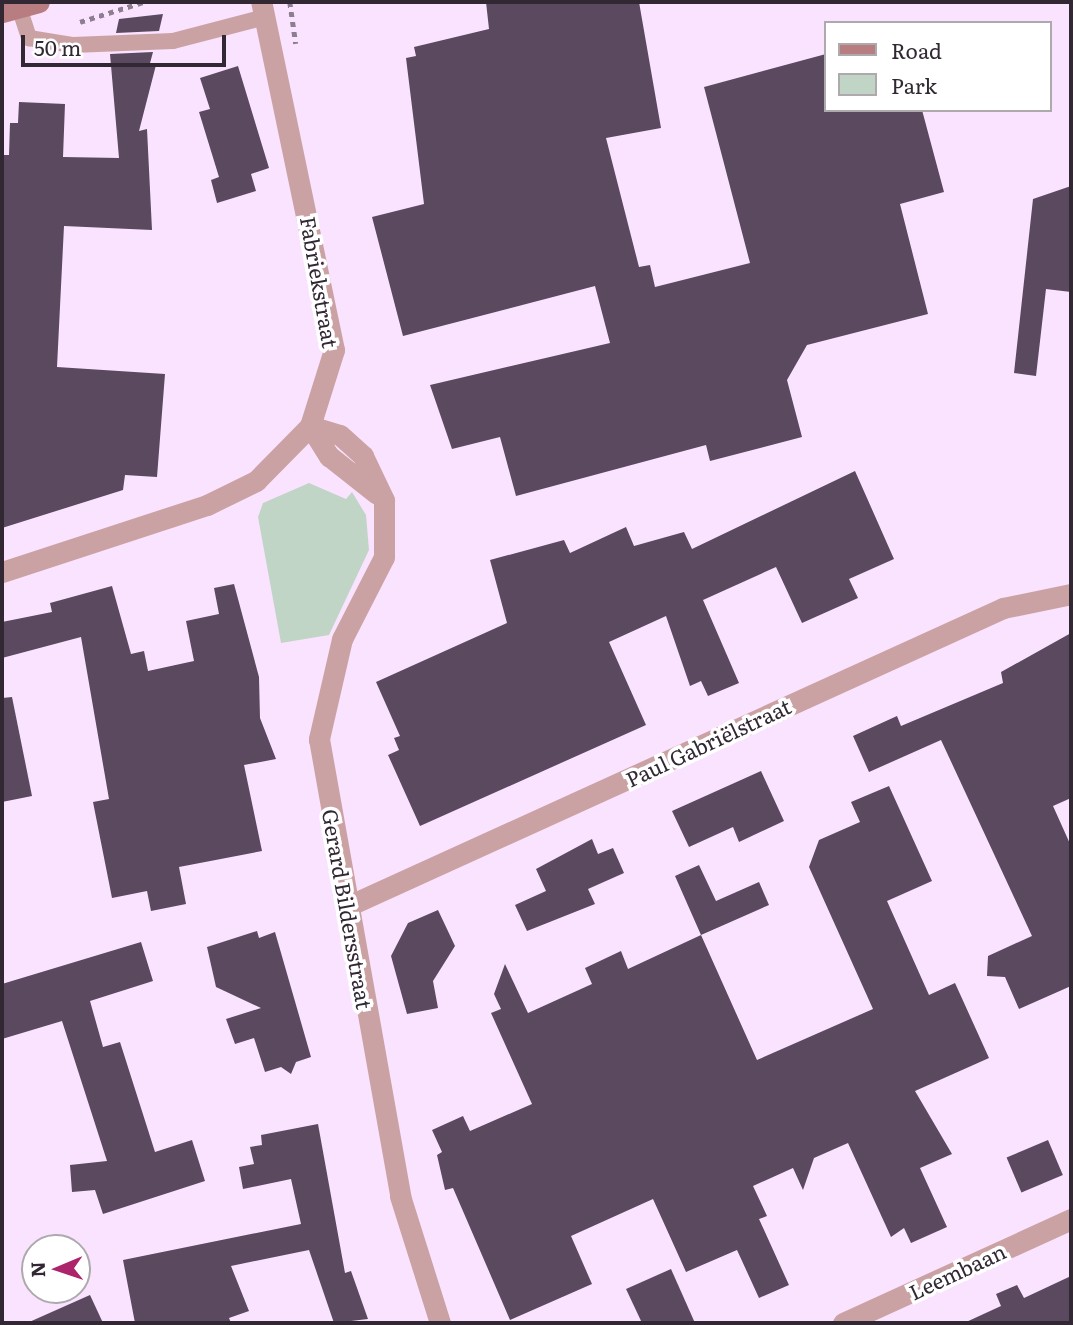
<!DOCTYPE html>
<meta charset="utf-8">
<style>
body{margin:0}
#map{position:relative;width:1073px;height:1325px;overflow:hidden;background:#fae3fe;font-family:Literata,serif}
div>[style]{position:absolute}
.green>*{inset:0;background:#c1d5c7}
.building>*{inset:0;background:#5b4960;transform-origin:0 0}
.path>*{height:4.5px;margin-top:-2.25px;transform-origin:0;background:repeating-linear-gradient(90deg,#8c7d8f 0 5px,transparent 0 10px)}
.lane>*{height:16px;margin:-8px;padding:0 8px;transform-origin:8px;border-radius:8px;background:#cba2a3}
.street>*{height:21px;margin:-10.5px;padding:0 10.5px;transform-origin:10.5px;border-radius:10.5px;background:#cba2a3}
.secondary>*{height:21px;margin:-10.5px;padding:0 10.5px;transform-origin:10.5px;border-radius:10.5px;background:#b87d80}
span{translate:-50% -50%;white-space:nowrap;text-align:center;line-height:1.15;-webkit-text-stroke:7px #fff;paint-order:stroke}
.street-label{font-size:21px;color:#312833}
.frame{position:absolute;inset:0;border:4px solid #312833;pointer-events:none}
.legend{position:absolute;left:824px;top:21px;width:228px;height:91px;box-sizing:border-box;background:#fff;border:2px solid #ada9ad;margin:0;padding:9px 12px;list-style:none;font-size:21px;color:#312833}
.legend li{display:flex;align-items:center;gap:14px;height:35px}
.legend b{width:35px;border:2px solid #ada9ad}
.north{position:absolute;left:21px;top:1234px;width:70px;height:70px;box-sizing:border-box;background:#fff;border:2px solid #ada9ad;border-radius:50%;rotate:268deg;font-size:19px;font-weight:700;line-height:28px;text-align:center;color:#312833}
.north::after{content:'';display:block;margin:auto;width:24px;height:32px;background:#ac2469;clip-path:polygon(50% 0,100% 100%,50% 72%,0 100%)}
.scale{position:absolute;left:21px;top:35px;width:205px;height:32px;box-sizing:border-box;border:4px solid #312833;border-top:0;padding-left:9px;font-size:21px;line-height:24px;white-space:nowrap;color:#312833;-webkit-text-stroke:5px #fff;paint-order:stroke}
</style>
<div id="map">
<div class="green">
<i style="clip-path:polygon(309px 483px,346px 499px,352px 492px,366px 515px,369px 550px,329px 635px,281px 643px,258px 517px,263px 503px)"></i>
</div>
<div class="building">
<i style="clip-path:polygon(486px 2px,639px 2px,661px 128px,606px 138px,639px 267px,650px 265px,655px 287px,750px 263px,704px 87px,826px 54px,826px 110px,922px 110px,944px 192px,900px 204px,928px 314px,807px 345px,787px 380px,802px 437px,710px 461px,706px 445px,516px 496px,500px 437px,452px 449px,430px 385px,610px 343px,595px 286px,403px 336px,372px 217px,424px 204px,406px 58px,416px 56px,414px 47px,489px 29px)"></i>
<i style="clip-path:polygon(163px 14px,159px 31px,116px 33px,119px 19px)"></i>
<i style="clip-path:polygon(153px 52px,149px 67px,156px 65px,139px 131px,147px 129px,152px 230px,64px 226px,57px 367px,165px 374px,157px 477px,125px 475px,123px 490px,2px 528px,2px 155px,9px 155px,10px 123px,18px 123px,19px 102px,65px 104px,63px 157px,119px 158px,110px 54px)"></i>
<i style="clip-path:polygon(238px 66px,269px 168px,251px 174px,256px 191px,217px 203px,211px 180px,219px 177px,199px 112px,210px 109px,200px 78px)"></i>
<i style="clip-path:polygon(1071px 186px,1071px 292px,1046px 289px,1036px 376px,1014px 373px,1033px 199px)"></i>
<i style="clip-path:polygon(855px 471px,894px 559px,849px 579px,858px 598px,802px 623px,776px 567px,703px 600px,739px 683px,708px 696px,701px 681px,690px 686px,666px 616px,609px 642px,646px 725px,420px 826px,388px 755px,399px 750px,394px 738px,400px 736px,376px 682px,507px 623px,490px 560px,564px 540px,570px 553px,626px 527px,634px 546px,684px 532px,692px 549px)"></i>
<i style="clip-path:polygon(234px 584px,259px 677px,260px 718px,276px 759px,244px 765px,262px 851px,179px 867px,186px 904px,151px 911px,147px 891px,112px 898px,93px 802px,109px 799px,81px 637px,2px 658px,2px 622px,52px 612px,50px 603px,112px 586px,131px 654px,144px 651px,148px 671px,194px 661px,186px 621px,219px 614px,214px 588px)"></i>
<i style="clip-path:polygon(1071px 633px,1071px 798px,1053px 806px,1071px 846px,1071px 986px,1019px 1009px,1005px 977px,987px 976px,988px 956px,1032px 936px,941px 740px,869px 772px,853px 736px,897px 716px,901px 726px,1003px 683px,1001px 672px)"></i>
<i style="clip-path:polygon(12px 697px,32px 796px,2px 802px,2px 698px)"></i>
<i style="clip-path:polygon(761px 771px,784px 821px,739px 842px,733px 827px,689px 847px,672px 811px)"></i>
<i style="clip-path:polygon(889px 786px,932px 881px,887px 901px,929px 995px,955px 983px,989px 1058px,915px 1091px,952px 1154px,920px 1168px,947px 1227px,911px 1243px,904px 1228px,891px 1237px,848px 1143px,814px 1158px,803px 1190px,793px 1168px,753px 1186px,767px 1216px,759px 1219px,789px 1285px,759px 1298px,737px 1250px,686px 1272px,653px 1199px,571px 1236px,592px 1284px,510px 1320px,453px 1188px,445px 1190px,437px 1155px,442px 1152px,432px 1130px,463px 1116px,470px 1131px,532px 1104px,491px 1013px,501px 1009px,494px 994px,505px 964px,528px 1013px,592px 984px,585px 968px,621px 951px,628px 969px,701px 935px,757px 1060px,873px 1009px,809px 867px,819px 840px,860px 822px,851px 802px)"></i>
<i style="clip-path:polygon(592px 839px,598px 854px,613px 848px,624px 873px,588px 889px,595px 904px,527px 931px,515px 905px,546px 891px,536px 869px)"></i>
<i style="clip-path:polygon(699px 865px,716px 901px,759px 882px,769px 905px,701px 935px,675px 876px)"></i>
<i style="clip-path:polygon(438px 910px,455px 946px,433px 981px,438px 1008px,407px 1014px,391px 956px,408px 923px)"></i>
<i style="clip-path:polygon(257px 931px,259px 938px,275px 932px,311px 1057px,296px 1062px,291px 1074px,281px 1067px,265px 1072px,254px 1038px,235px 1044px,226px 1019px,261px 1008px,216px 987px,214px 978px,207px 947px)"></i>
<i style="clip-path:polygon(141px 942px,153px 981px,90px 1001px,103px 1047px,120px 1042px,155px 1152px,192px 1140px,205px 1181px,103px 1214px,95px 1190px,72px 1192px,70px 1165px,107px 1161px,62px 1021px,2px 1039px,2px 984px)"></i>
<i style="clip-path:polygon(318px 1124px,345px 1273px,351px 1271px,368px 1319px,334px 1323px,309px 1250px,231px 1266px,249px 1311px,229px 1318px,231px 1323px,135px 1323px,123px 1260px,301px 1224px,291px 1179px,243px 1189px,239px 1167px,254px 1164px,250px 1147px,262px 1145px,261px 1135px)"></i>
<i style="left:1048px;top:1140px;width:38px;height:45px;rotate:67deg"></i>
<i style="clip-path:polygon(671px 1269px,695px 1323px,642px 1323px,626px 1289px)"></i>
<i style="clip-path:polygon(1071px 1276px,1071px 1323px,964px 1323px,1001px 1306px,996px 1294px,1017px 1285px,1024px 1298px)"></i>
<i style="clip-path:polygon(90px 1295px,103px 1323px,27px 1323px)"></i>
</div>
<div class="path">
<i style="left:290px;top:2px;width:42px;rotate:81.9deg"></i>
<i style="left:80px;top:22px;width:66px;rotate:-17.6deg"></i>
</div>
<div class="lane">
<i style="left:19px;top:7px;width:33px;rotate:72deg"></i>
<i style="left:29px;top:38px;width:45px;rotate:9deg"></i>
<i style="left:73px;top:45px;width:100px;rotate:-2.3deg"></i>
<i style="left:173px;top:41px;width:95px;rotate:-14.6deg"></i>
</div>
<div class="street">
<i style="left:310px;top:426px;width:31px;rotate:17deg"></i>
<i style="left:340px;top:435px;width:31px;rotate:42deg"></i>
<i style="left:363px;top:456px;width:49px;rotate:64.5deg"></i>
<i style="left:384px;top:500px;width:57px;rotate:90deg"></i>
<i style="left:384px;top:557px;width:92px;rotate:117.1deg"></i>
<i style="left:342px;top:639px;width:103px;rotate:103deg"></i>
<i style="left:319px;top:739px;width:464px;rotate:79.9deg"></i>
<i style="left:400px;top:1196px;width:133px;rotate:72.5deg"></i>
<i style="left:310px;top:426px;width:36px;rotate:58deg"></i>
<i style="left:329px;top:456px;width:61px;rotate:38.4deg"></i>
<i style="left:2px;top:572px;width:216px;rotate:-18.1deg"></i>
<i style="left:207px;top:505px;width:55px;rotate:-26.1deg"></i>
<i style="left:256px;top:481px;width:77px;rotate:-45.5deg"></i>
<i style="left:310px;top:426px;width:80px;rotate:-72.5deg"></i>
<i style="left:334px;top:350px;width:356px;rotate:-101.8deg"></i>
<i style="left:348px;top:906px;width:720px;rotate:-24.46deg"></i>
<i style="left:1003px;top:608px;width:69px;rotate:-11.6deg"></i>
<i style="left:843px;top:1323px;width:251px;rotate:-24.5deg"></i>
</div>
<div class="secondary">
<i style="left:2px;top:12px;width:38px;rotate:-15deg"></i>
</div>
<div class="street-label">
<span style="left:320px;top:282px;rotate:80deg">Fabriekstraat</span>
<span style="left:708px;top:742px;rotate:-25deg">Paul Gabriëlstraat</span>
<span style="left:348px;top:909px;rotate:80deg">Gerard Bildersstraat</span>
<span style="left:957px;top:1271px;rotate:-25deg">Leembaan</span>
</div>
<div class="frame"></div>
<ul class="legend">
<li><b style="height:9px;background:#b87d80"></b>Road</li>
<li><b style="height:19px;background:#c1d5c7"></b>Park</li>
</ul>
<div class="north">N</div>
<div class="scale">50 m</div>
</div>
